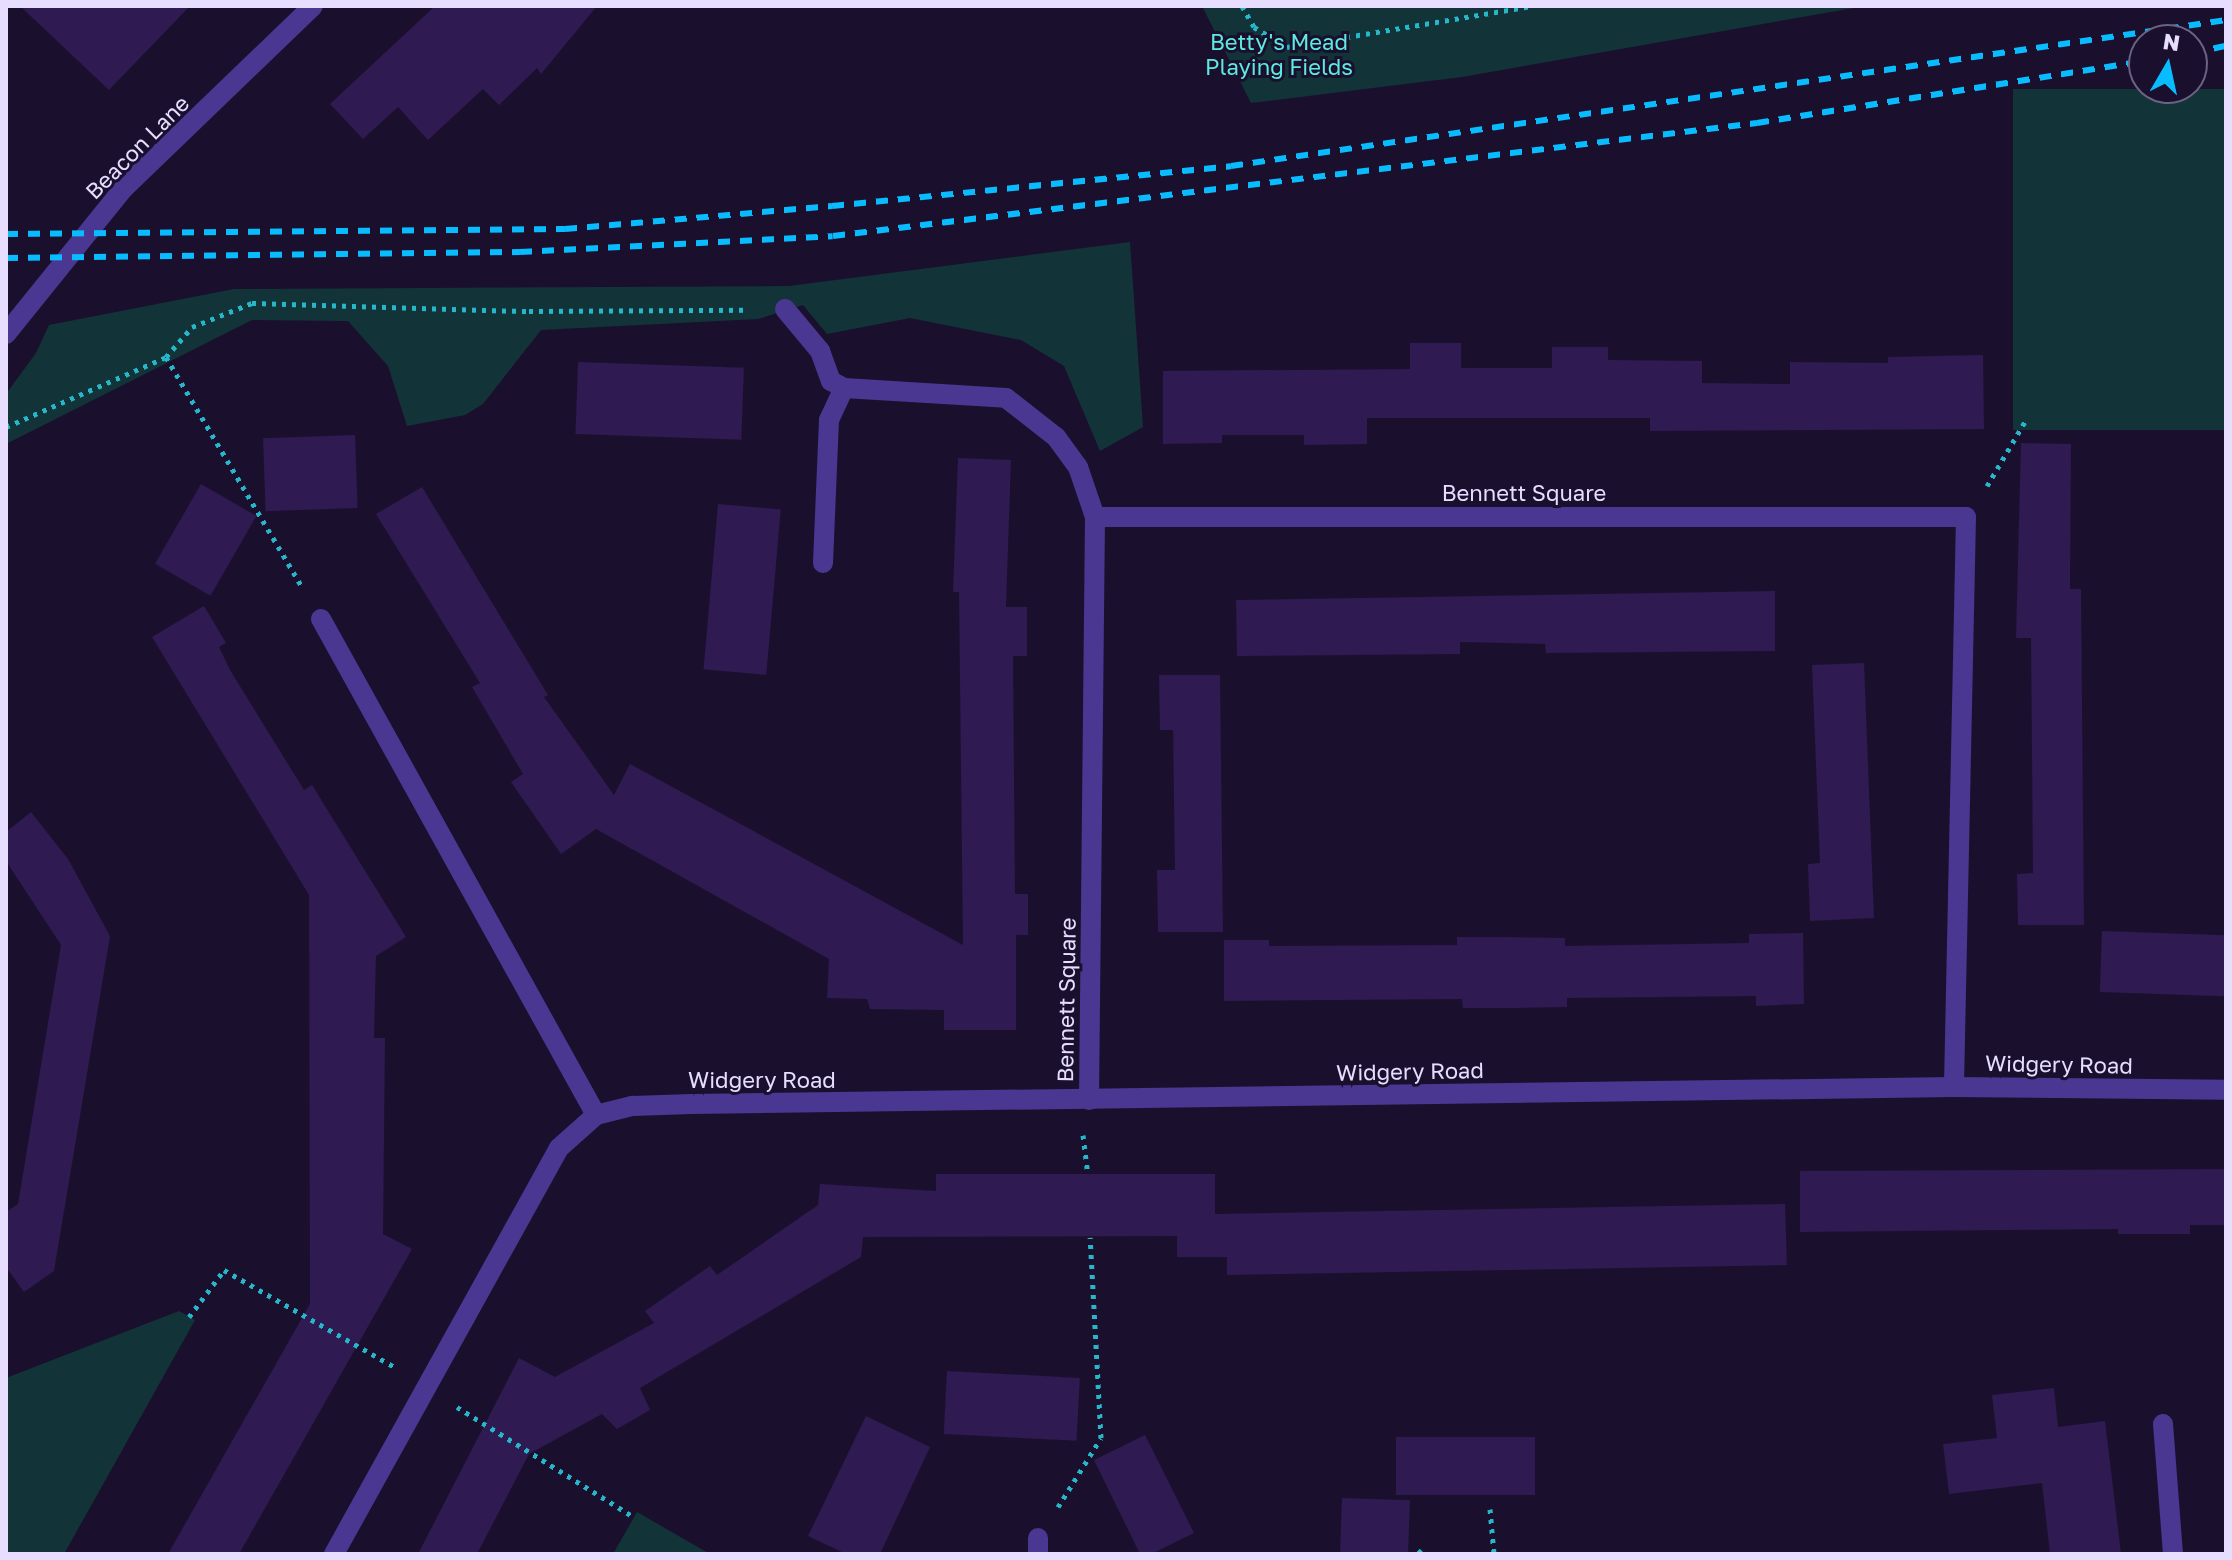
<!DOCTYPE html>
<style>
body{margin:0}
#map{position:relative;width:2232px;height:1560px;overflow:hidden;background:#1a102e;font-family:"Golos Text",sans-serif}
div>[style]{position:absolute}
.green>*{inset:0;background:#123439;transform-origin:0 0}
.building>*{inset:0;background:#2f1a51;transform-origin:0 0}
.path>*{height:5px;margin-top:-2.5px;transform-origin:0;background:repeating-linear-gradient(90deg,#26b7ca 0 4px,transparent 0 10px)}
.lane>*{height:20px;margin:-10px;padding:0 10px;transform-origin:10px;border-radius:10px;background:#4a3791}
.street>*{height:20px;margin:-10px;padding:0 10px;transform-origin:10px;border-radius:10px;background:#4a3791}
.rail>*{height:6px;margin-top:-3px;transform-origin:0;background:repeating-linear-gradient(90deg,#09bcff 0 12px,transparent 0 22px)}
span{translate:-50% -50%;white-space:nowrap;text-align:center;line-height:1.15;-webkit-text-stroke:6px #1a102e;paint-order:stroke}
.park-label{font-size:22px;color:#5debe0}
.street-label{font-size:22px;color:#e7ddff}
.frame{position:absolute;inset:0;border:8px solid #e7ddff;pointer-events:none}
.north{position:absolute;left:2128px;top:24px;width:80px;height:80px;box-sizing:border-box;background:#1a102e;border:2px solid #6c6282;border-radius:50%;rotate:9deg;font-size:22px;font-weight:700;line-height:32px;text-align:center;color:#e7ddff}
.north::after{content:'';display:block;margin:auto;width:28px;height:36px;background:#09bcff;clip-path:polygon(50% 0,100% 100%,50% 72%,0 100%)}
</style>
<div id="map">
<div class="green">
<i style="clip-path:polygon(1202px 6px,1865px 6px,1462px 77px,1251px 103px)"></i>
<i style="left:2226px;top:89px;width:341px;height:213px;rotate:90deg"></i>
<i style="clip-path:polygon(1130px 242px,1143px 427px,1100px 451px,1064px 366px,1021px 340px,910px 318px,827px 334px,803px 305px,758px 319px,541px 330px,483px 404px,465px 415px,407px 426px,388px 366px,348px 321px,252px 320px,6px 444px,6px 394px,36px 353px,49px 325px,234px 289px,789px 286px)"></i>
<i style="clip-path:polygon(179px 1311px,195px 1320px,64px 1554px,6px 1554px,6px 1378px)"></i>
<i style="clip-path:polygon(637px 1512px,710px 1554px,613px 1554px)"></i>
</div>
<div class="building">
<i style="clip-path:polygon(20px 6px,190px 6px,109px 90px)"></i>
<i style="clip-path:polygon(435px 6px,597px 6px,541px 74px,537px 68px,499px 105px,483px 89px,428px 140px,398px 107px,363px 139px,330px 104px)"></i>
<i style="clip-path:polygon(1410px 343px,1461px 343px,1461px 368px,1552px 368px,1552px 347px,1608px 347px,1608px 360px,1702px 361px,1702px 383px,1790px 384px,1790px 362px,1888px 363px,1888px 357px,1983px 355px,1984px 429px,1650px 431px,1650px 418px,1367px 418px,1367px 444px,1304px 445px,1304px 435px,1222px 435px,1222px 443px,1163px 444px,1163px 371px,1410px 369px)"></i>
<i style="left:578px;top:362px;width:166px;height:72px;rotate:2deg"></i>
<i style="left:355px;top:435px;width:73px;height:92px;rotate:88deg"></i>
<i style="clip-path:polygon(2021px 443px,2071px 444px,2070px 589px,2081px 589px,2084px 925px,2018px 925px,2017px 874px,2033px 873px,2031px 638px,2016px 638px)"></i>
<i style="clip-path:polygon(958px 458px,1011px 460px,1006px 607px,1027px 607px,1027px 656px,1013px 656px,1015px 894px,1028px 894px,1028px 935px,1016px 935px,1016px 1030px,944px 1030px,944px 1010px,870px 1009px,867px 999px,827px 998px,829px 959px,596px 829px,561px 854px,511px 782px,523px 774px,472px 687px,480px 683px,376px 514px,422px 487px,548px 695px,544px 697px,614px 795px,630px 764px,963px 945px,959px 592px,953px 592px)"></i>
<i style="left:201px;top:484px;width:64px;height:92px;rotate:30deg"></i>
<i style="left:718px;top:504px;width:63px;height:166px;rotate:5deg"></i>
<i style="clip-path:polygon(1775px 591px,1775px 651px,1546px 653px,1545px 644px,1460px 642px,1460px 654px,1237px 656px,1236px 600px)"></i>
<i style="clip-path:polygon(204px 606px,226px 643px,219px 647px,230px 670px,304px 790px,312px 785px,406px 937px,376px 956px,374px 1038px,385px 1038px,383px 1234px,412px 1249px,239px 1554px,168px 1554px,310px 1304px,309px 895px,152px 637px)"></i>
<i style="clip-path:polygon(1864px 663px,1874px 918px,1810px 921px,1808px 864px,1820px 863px,1812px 665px)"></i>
<i style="clip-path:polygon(1159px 675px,1220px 675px,1223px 932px,1158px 932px,1157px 870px,1175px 870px,1173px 730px,1160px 730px)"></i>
<i style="clip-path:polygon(31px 812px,68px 859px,110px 936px,54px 1271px,24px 1292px,6px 1267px,6px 1212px,18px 1204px,61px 945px,6px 861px,6px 832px)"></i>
<i style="left:2102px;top:931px;width:124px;height:61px;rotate:2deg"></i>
<i style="clip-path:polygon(1803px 933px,1804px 1004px,1756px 1006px,1756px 996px,1567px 998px,1567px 1007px,1514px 1008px,1463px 1008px,1462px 999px,1224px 1001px,1224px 940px,1269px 940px,1269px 946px,1457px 945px,1457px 937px,1502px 937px,1565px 938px,1565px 946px,1749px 943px,1749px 934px)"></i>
<i style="clip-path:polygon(2226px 1169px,2226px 1225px,2190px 1225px,2190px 1234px,2118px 1234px,2118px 1229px,1800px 1232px,1800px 1171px)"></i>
<i style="clip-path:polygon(936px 1174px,1215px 1174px,1215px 1214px,1785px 1204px,1787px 1265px,1227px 1275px,1227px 1257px,1177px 1257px,1177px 1236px,863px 1237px,861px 1257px,640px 1388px,650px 1410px,617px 1429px,602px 1414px,529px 1454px,477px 1554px,418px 1554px,519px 1358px,555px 1377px,654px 1323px,645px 1311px,710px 1266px,717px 1275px,818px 1205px,820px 1184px,936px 1191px)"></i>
<i style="left:947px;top:1371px;width:133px;height:63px;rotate:3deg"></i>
<i style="clip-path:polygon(2054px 1388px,2058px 1427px,2105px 1421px,2121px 1554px,2050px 1554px,2042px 1483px,1949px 1494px,1943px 1444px,1997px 1438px,1992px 1395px)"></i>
<i style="clip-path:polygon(866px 1416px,930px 1447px,880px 1554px,846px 1554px,808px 1536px)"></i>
<i style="clip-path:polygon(1145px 1435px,1194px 1533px,1151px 1554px,1140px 1554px,1094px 1460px)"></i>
<i style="left:1396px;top:1437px;width:139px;height:58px"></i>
<i style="left:1342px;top:1498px;width:68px;height:56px;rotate:2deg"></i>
</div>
<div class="path">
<i style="left:1242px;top:6px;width:24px;rotate:60deg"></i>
<i style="left:1254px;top:27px;width:39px;rotate:31deg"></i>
<i style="left:1287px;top:47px;width:248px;rotate:-9.5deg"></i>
<i style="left:166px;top:357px;width:267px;rotate:59.4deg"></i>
<i style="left:6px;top:427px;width:175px;rotate:-23.6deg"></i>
<i style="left:166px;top:357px;width:40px;rotate:-49deg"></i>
<i style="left:192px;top:327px;width:65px;rotate:-21.8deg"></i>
<i style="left:252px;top:303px;width:277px;rotate:1.7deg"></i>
<i style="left:529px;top:311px;width:219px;rotate:-0.3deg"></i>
<i style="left:1987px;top:486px;width:79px;rotate:-59.5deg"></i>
<i style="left:1083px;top:1135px;width:39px;rotate:83deg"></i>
<i style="left:189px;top:1317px;width:59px;rotate:-53.3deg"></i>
<i style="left:224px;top:1270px;width:197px;rotate:29.6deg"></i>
<i style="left:457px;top:1407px;width:208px;rotate:31.9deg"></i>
<i style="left:1058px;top:1507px;width:81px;rotate:-58.1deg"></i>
<i style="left:1101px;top:1438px;width:201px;rotate:-93.1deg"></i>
<i style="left:1490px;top:1509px;width:45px;rotate:84.9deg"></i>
<i style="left:1418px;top:1550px;width:6px;rotate:45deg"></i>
</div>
<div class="lane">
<i style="left:2163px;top:1424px;width:130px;rotate:85.6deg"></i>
</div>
<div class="street">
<i style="left:785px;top:309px;width:55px;rotate:50.2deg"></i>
<i style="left:820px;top:351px;width:32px;rotate:70deg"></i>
<i style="left:831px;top:381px;width:15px;rotate:28deg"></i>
<i style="left:6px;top:334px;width:188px;rotate:-51.1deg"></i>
<i style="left:124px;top:188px;width:262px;rotate:-43.9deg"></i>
<i style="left:823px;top:563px;width:143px;rotate:-87.6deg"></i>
<i style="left:829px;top:420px;width:35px;rotate:-65deg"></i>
<i style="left:844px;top:388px;width:162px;rotate:3.5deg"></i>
<i style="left:1006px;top:398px;width:63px;rotate:38deg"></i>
<i style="left:1056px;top:437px;width:37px;rotate:54deg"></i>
<i style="left:1078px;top:467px;width:53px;rotate:71.2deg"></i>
<i style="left:321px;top:619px;width:567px;rotate:60.99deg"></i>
<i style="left:1089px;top:1100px;width:583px;rotate:-89.41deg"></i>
<i style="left:1095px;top:517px;width:871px"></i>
<i style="left:1966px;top:517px;width:570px;rotate:91.21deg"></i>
<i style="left:334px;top:1554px;width:464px;rotate:-61deg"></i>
<i style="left:559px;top:1148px;width:50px;rotate:-41.7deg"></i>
<i style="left:596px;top:1115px;width:38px;rotate:-14deg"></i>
<i style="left:633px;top:1106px;width:58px;rotate:-2deg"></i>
<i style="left:691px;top:1104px;width:1263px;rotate:-0.77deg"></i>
<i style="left:1954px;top:1087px;width:272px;rotate:0.6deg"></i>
<i style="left:1038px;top:1554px;width:16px;rotate:-90deg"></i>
</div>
<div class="rail">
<i style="left:2192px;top:53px;width:35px;rotate:-12deg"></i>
<i style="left:6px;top:234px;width:559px;rotate:-0.51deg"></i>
<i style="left:565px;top:229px;width:268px;rotate:-4.9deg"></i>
<i style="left:832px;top:206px;width:401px;rotate:-5.7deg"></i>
<i style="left:1231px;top:166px;width:1006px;rotate:-8.35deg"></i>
<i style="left:6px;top:258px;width:514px;rotate:-0.67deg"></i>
<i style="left:520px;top:252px;width:313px;rotate:-2.9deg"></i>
<i style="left:833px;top:236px;width:931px;rotate:-6.97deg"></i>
<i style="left:1757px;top:123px;width:392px;rotate:-9.1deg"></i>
</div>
<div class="park-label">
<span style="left:1279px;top:54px">Betty's Mead<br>Playing Fields</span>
</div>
<div class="street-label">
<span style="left:137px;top:147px;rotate:-45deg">Beacon Lane</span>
<span style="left:1524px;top:493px">Bennett Square</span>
<span style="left:1066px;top:1000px;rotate:-89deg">Bennett Square</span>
<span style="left:2059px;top:1064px;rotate:1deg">Widgery Road</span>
<span style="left:1410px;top:1071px;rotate:-1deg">Widgery Road</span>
<span style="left:762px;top:1080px">Widgery Road</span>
</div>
<div class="frame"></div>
<div class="north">N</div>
</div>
